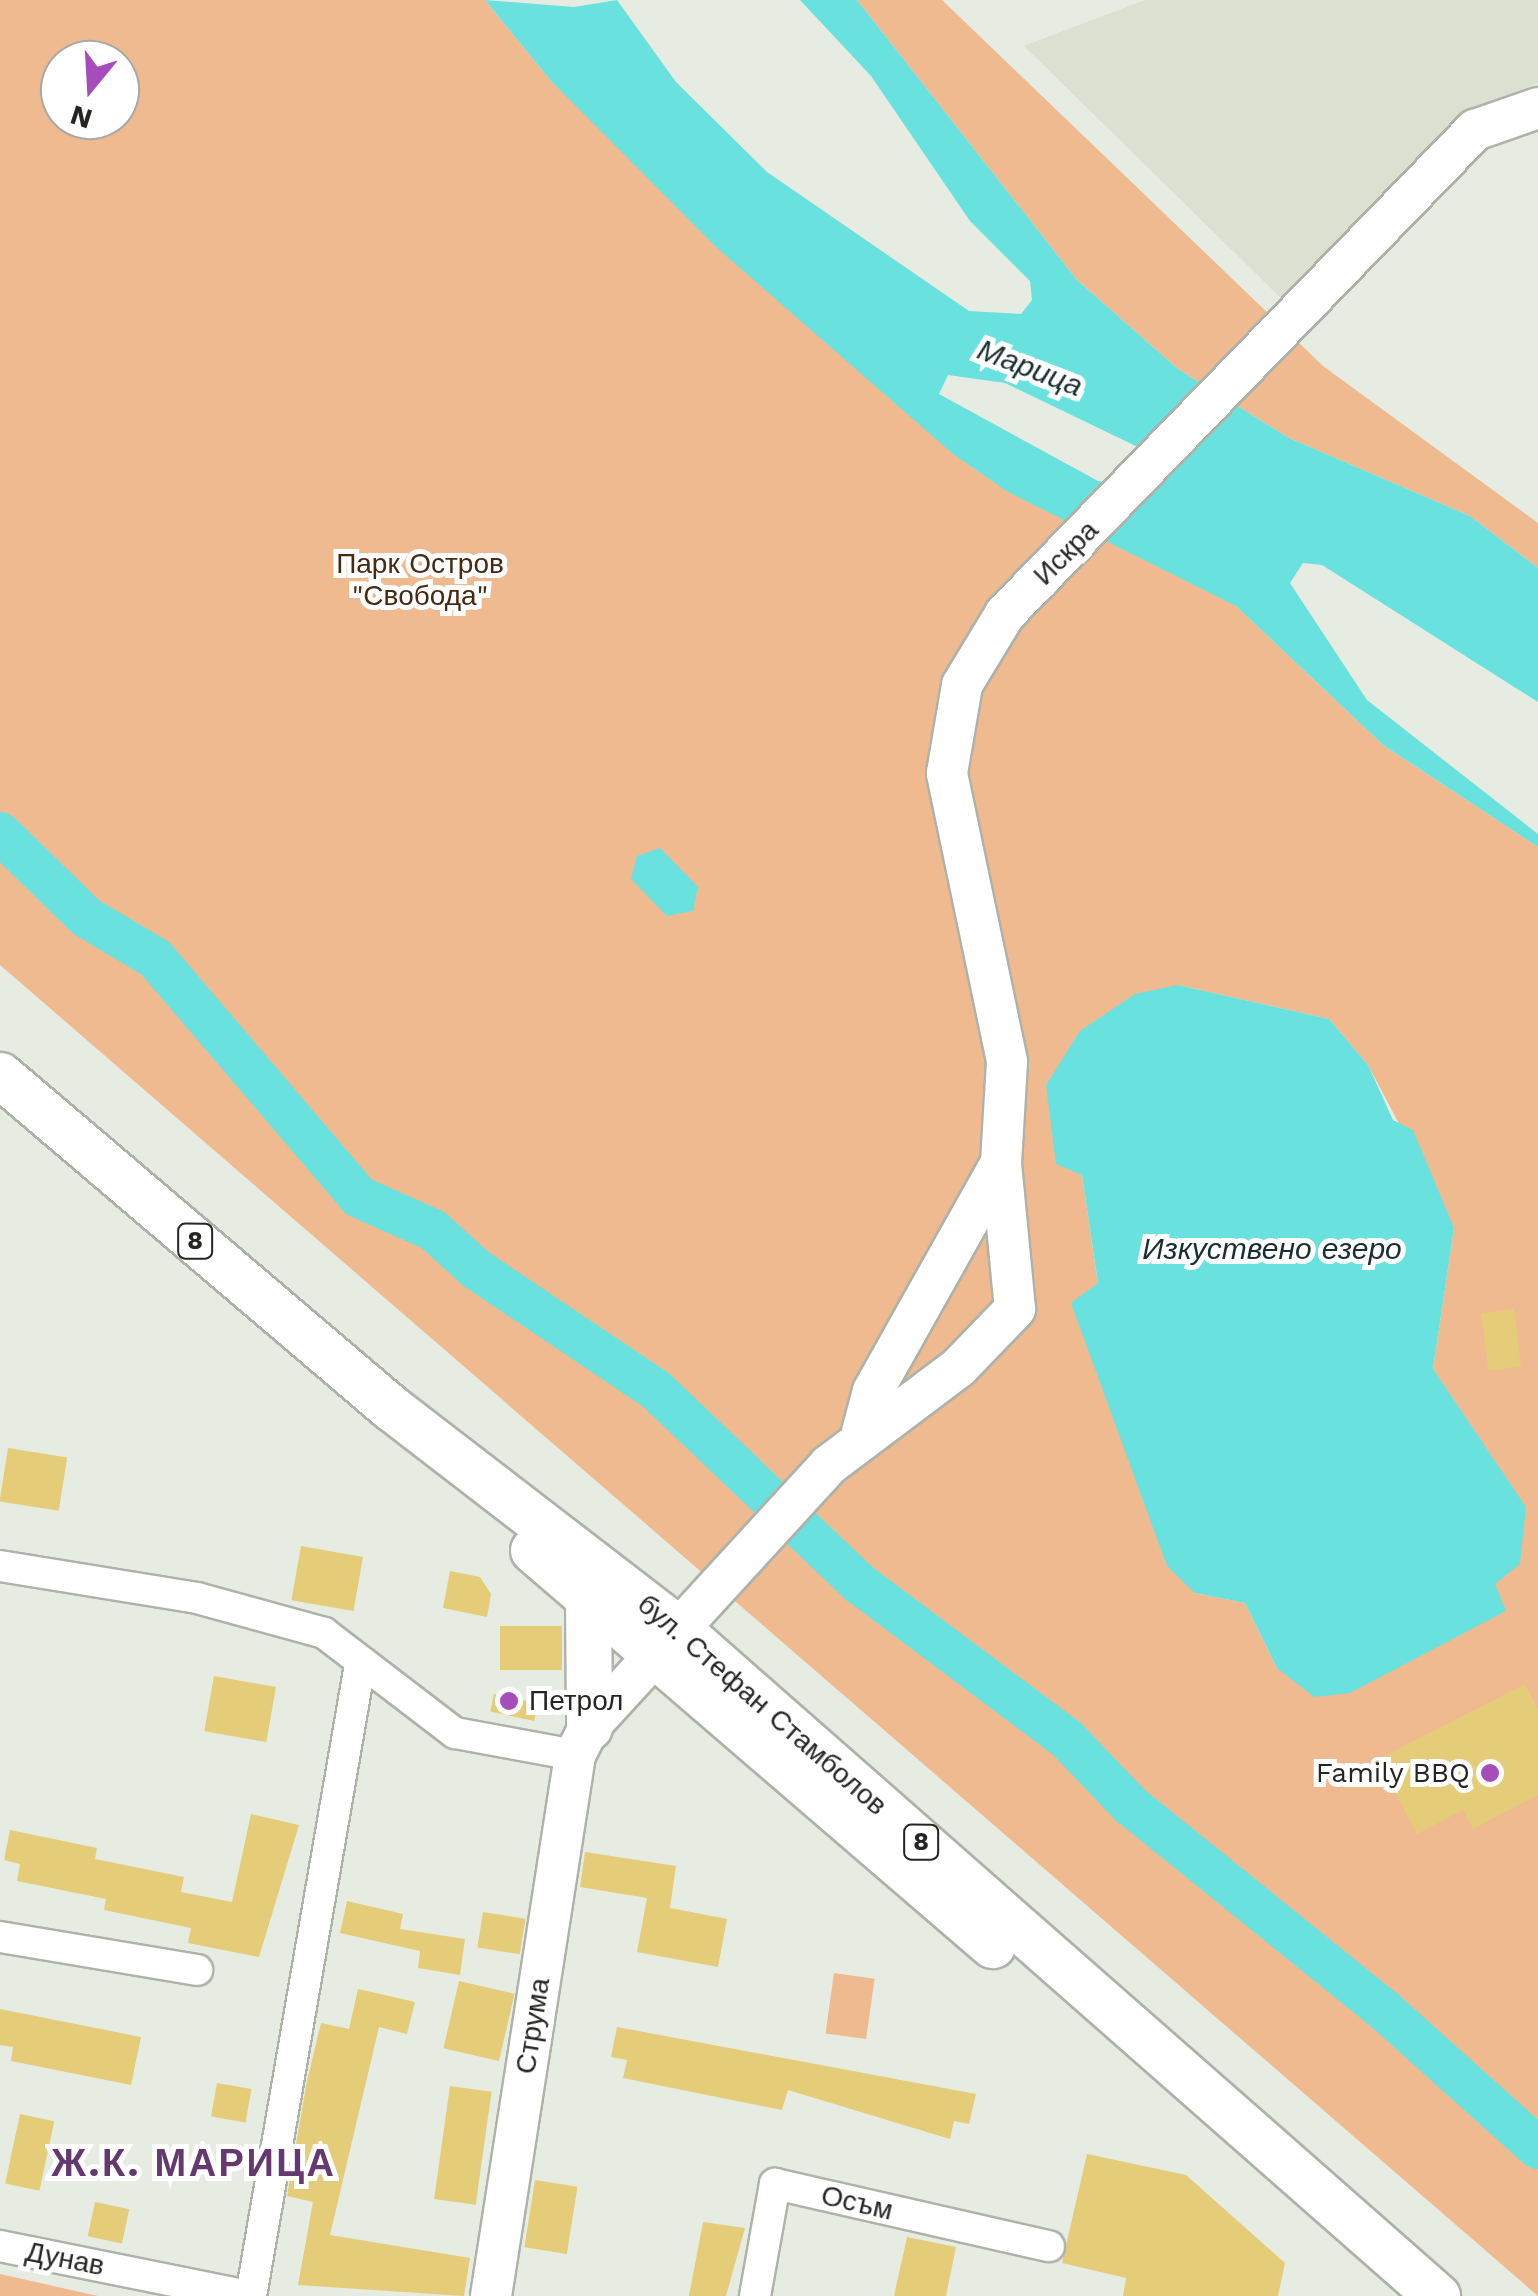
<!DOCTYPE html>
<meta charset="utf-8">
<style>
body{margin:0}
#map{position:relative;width:1538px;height:2296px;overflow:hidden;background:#e7ece2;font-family:"Work Sans",sans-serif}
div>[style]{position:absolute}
.built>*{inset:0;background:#dae1d1}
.green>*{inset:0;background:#efba90;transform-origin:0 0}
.water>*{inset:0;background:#69e1df}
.river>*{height:42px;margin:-21px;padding:0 21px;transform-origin:21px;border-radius:21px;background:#69e1df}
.building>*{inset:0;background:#e4cc78;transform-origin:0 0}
.roads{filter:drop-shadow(2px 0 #aeb2a9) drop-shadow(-2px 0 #aeb2a9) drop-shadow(0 2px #aeb2a9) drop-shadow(0 -2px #aeb2a9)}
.street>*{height:30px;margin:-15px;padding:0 15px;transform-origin:15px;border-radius:15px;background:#fff}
.secondary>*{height:40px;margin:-20px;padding:0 20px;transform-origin:20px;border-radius:20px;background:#fff}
.primary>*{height:45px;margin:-22.5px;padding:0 22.5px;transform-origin:22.5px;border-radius:22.5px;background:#fff}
.dots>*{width:28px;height:28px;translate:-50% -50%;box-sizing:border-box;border:5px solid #fff;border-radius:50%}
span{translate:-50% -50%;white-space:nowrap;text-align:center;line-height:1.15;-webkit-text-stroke:10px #fff;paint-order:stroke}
.shield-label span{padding:2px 8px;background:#fff;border:2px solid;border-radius:8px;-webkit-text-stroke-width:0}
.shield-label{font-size:25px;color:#252623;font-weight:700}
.street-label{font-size:28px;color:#252623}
.park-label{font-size:28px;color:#452911}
.poi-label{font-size:28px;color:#252623}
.left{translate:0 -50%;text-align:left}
.right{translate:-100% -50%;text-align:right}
.water-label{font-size:30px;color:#1a2f2f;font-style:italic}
.district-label{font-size:38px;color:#63396f;font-weight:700;letter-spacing:2.5px}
.north{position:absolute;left:40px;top:40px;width:100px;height:100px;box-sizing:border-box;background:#fff;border:2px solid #a8a8a7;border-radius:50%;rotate:198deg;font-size:28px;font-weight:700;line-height:40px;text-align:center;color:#252623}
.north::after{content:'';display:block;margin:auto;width:35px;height:45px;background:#a54ebb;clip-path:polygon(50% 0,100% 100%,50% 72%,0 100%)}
</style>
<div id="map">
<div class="built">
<i style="clip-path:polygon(1145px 0,1538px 0,1538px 83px,1476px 107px,1296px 313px,1024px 46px)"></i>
</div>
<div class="green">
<i style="clip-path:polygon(evenodd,0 0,485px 0,551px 81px,811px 328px,1236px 606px,1383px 745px,1538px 847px,1538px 2296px,0 965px,0 0,60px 60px,120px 60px,120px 120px,60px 120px,60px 60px,0 0,1178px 985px,1329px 1019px,1368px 1065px,1454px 1228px,1433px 1369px,1495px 1584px,1277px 1668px,1245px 1603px,1195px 1593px,1098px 1284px,1082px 1175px,1178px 985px)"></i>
<i style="clip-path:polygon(857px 0,942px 0,1323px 366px,1538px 523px,1538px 568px,1470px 516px,1289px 438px,1178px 369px,1077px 280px)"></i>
<i style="left:834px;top:1973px;width:41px;height:61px;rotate:8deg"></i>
<i style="clip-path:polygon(0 2274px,98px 2296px,0 2296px)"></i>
</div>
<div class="water">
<i style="clip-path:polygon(evenodd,485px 0,574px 7px,617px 0,676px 82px,767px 172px,969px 311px,1021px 314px,1032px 300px,1030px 281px,970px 221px,871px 76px,800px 0,857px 0,1077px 280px,1178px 369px,1289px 438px,1470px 516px,1538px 568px,1538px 702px,1322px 565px,1303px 563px,1290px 583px,1367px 700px,1538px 834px,1538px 847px,1383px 745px,1236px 606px,1008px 492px,953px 454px,716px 247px,551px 81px,485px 0,948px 375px,1005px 383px,1142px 449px,1115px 483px,1098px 481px,939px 394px,948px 375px)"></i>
<i style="clip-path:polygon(660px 848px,698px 887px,693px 911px,667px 916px,631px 879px,637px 856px)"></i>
<i style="clip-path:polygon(1178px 985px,1329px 1019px,1368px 1065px,1393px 1120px,1413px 1130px,1454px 1228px,1433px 1369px,1526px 1507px,1520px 1564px,1495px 1584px,1506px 1611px,1350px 1693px,1314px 1697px,1277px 1668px,1245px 1603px,1195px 1593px,1167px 1566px,1071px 1303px,1098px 1283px,1082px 1175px,1056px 1164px,1046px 1085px,1080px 1031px,1135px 994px)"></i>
</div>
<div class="river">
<i style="left:0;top:833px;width:120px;rotate:44.3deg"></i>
<i style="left:86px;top:917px;width:80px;rotate:30.7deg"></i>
<i style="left:155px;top:958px;width:314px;rotate:49.5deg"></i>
<i style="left:359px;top:1197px;width:81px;rotate:24deg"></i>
<i style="left:433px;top:1230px;width:58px;rotate:42.2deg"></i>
<i style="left:476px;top:1269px;width:217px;rotate:33.9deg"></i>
<i style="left:656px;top:1390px;width:282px;rotate:43.6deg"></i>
<i style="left:860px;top:1584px;width:259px;rotate:36.8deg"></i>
<i style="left:1067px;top:1739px;width:91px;rotate:46.3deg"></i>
<i style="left:1130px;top:1805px;width:325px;rotate:38.9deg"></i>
<i style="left:1383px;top:2009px;width:208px;rotate:41.9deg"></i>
</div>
<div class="building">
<i style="left:1514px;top:1309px;width:58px;height:33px;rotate:83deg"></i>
<i style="left:8px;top:1448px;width:60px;height:54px;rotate:9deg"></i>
<i style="left:301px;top:1546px;width:63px;height:55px;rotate:10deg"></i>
<i style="clip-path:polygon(450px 1571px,480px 1577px,491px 1594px,487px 1617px,443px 1608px)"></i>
<i style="left:562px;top:1626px;width:44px;height:62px;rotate:90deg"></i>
<i style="left:214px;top:1676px;width:63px;height:56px;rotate:10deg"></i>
<i style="clip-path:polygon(1525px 1684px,1538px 1709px,1538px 1795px,1473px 1829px,1463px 1810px,1417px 1834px,1378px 1759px)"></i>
<i style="left:494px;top:1694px;width:45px;height:18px;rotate:12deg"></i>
<i style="clip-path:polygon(251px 1814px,299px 1825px,259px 1957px,188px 1943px,191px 1928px,104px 1910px,106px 1899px,17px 1881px,20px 1864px,4px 1860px,10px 1830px,97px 1848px,95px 1859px,184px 1877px,181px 1892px,232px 1902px)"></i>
<i style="clip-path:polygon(585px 1852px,676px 1866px,670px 1908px,727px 1919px,718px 1967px,637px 1952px,647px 1898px,580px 1887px)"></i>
<i style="clip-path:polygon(347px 1901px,403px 1914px,400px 1929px,465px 1939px,460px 1975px,418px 1968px,420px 1951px,340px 1933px)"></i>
<i style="left:483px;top:1912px;width:43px;height:36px;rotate:9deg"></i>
<i style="left:459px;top:1981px;width:57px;height:69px;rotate:13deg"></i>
<i style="clip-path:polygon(358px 1989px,415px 2002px,407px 2034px,379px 2027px,330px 2235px,470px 2258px,464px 2296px,298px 2285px,313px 2202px,287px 2196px,307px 2081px,321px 2023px,349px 2029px)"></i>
<i style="clip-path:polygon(0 2009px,141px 2037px,131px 2085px,11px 2061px,13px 2047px,0 2045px)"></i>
<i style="clip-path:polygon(617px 2027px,976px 2094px,969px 2124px,954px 2121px,950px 2139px,788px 2090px,782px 2110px,623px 2078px,627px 2060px,611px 2057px)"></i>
<i style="left:217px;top:2083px;width:35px;height:34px;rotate:10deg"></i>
<i style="left:450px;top:2086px;width:42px;height:114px;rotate:8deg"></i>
<i style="left:20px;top:2114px;width:35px;height:71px;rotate:12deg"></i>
<i style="clip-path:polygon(1087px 2154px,1186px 2175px,1285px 2263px,1278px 2296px,1123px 2296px,1126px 2278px,1062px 2263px)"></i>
<i style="left:535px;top:2180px;width:43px;height:68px;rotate:9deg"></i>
<i style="left:95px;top:2202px;width:35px;height:35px;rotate:12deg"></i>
<i style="clip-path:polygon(703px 2222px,745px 2228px,726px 2296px,689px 2296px)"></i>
<i style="clip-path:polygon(907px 2237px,956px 2247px,946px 2296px,894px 2296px)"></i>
</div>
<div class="roads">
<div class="street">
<i style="left:0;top:1566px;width:200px;rotate:9.2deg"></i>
<i style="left:197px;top:1598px;width:132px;rotate:15.4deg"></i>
<i style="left:324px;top:1633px;width:165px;rotate:37.4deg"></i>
<i style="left:455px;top:1733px;width:122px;rotate:10.4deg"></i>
<i style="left:0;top:1937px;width:200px;rotate:9.5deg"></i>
<i style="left:0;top:2246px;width:252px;rotate:11.4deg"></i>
<i style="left:251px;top:2296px;width:640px;rotate:-80.2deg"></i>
<i style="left:755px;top:2296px;width:114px;rotate:-79.9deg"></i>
<i style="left:775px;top:2184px;width:281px;rotate:12.8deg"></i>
</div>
<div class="secondary">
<i style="left:862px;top:1432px;width:42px;rotate:-75deg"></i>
<i style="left:873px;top:1391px;width:261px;rotate:-60.7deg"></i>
<i style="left:491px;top:2296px;width:547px;rotate:-81.17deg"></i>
<i style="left:575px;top:1755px;width:31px;rotate:-63deg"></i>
<i style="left:589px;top:1727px;width:355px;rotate:-47.5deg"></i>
<i style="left:829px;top:1465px;width:163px;rotate:-37deg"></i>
<i style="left:959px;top:1367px;width:81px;rotate:-46deg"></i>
<i style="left:1015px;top:1309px;width:147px;rotate:-95.5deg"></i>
<i style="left:1001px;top:1163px;width:102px;rotate:-86.6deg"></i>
<i style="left:1007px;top:1061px;width:294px;rotate:-101.8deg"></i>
<i style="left:947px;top:773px;width:89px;rotate:-80.3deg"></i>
<i style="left:962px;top:685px;width:83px;rotate:-58.8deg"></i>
<i style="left:1005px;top:614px;width:675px;rotate:-45.84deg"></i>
<i style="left:1475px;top:130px;width:67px;rotate:-19.2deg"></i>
</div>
<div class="primary">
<i style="left:0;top:1075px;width:512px;rotate:40.41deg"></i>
<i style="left:390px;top:1407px;width:362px;rotate:37.6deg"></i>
<i style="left:677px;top:1628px;width:1012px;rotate:41.31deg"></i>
<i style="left:533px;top:1550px;width:606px;rotate:40.71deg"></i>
<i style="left:588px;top:1600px;width:127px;rotate:89.5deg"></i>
</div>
</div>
<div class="dots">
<i style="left:509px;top:1701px;background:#a54ebb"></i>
<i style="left:1490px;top:1773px;background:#a54ebb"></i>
</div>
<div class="shield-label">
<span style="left:195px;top:1241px">8</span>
<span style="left:921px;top:1842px">8</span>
</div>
<div class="street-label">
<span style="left:1066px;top:553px;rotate:-45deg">Искра</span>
<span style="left:762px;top:1705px;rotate:41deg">бул. Стефан Стамболов</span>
<span style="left:533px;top:2026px;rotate:-81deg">Струма</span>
<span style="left:857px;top:2203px;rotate:13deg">Осъм</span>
<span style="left:65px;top:2259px;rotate:11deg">Дунав</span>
</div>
<div class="park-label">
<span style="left:420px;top:580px">Парк Остров<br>"Свобода"</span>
</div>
<div class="poi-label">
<span class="left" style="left:529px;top:1701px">Петрол</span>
<span class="right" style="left:1470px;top:1773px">Family BBQ</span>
</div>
<div class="water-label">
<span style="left:1030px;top:368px;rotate:21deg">Марица</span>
<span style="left:1272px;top:1249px">Изкуствено езеро</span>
</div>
<div class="district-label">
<span style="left:194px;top:2164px">Ж.К. МАРИЦА</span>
</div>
<div class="north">N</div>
</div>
